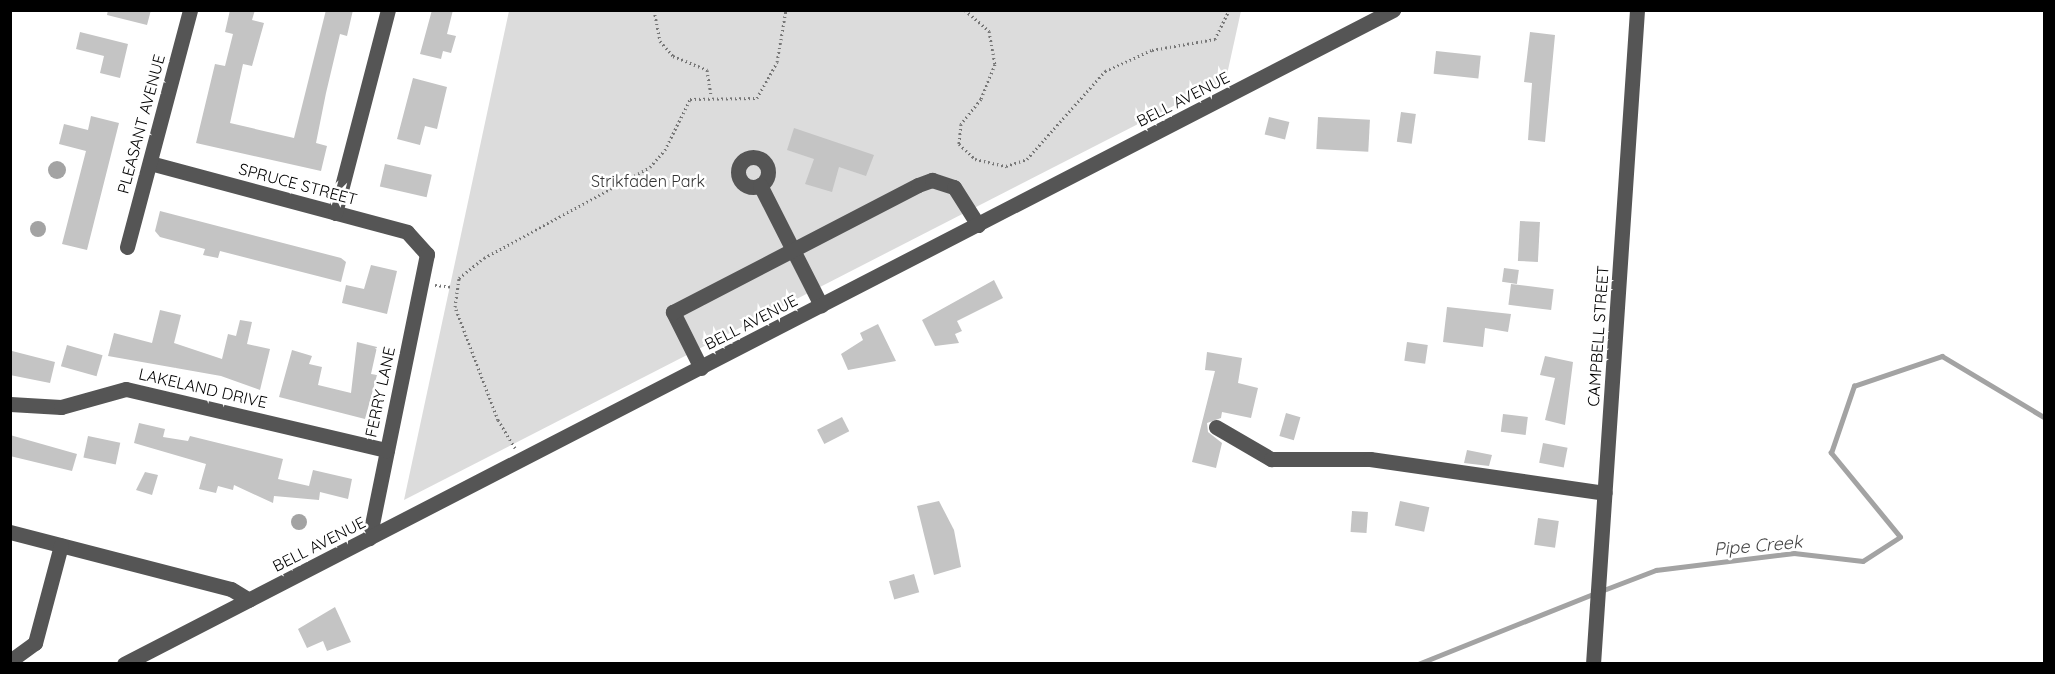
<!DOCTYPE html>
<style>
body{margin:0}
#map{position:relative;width:2055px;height:674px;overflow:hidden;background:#fff;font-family:Quicksand,sans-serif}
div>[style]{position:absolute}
.green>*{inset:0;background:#dcdcdc}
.water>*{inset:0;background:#a3a3a3}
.round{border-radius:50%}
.stream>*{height:4.5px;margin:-2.25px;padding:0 2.25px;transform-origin:2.25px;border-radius:2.25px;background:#a3a3a3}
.building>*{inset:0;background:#c4c4c4;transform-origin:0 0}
.path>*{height:3px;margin-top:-1.5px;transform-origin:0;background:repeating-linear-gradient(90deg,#777 0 1.5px,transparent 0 4.5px)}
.minor>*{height:15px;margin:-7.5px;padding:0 7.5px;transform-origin:7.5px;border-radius:7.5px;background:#555}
.minor>.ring{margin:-7.5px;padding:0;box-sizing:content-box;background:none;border:15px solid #555;border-radius:50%}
span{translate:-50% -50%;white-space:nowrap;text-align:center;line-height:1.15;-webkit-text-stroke:5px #fff;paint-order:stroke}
.street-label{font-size:16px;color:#000}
.park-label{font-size:16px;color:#333}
.water-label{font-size:18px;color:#444;font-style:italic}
.frame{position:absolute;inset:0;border:12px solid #000;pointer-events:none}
</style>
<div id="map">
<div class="green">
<i style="clip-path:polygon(509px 11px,1241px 11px,1226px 79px,404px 500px)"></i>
</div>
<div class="water">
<i class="round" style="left:48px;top:161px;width:18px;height:18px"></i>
<i class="round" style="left:30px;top:221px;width:16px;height:16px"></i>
<i class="round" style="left:291px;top:514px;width:16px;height:16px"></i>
</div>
<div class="stream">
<i style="left:1601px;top:591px;width:59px;rotate:-20.9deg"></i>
<i style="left:1656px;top:570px;width:139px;rotate:-7deg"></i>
<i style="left:1794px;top:553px;width:69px;rotate:6.6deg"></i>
<i style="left:1863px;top:561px;width:44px;rotate:-33deg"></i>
<i style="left:1900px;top:537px;width:109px;rotate:-129.4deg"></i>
<i style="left:1831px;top:453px;width:71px;rotate:-71.1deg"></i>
<i style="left:1854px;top:386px;width:93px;rotate:-18.8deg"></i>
<i style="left:1942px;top:356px;width:119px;rotate:30.9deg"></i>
<i style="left:1418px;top:664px;width:188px;rotate:-21.8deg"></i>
</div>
<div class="building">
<i style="clip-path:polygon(108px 10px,151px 10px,147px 25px,107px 15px)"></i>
<i style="clip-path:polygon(230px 10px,255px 10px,252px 20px,264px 23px,252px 66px,243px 64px,230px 123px,294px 138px,326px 10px,353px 10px,347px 36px,340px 34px,326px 93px,316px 143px,327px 146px,321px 171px,196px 143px,215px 64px,225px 66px,233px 34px,225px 32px)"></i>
<i style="clip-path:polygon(432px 10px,453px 10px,447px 34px,456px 36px,451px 53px,443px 51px,441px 59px,420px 54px)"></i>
<i style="clip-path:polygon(80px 32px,128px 44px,120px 78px,100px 73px,104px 56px,76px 49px)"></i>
<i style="clip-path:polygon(1530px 32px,1555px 35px,1545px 142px,1528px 140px,1532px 83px,1524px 82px)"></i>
<i style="left:1436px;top:51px;width:45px;height:23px;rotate:6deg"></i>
<i style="clip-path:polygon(413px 78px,447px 87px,437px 129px,425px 126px,420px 145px,397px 139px)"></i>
<i style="left:1401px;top:112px;width:15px;height:30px;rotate:8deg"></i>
<i style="clip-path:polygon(91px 116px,119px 123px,87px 250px,62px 244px,86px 151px,59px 144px,64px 124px,88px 130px)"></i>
<i style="left:1269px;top:117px;width:21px;height:18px;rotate:14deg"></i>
<i style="left:1318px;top:117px;width:52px;height:32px;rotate:3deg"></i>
<i style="clip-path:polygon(794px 128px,874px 155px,866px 176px,839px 167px,832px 192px,805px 184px,814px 159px,787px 150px)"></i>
<i style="left:385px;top:164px;width:48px;height:23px;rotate:13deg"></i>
<i style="clip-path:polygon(160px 211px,341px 258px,346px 262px,341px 282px,220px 251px,218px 258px,203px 255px,205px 249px,160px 237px,155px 231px)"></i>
<i style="left:1520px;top:221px;width:20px;height:40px;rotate:3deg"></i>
<i style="clip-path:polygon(371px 265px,397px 271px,387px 314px,342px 303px,346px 285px,364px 289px)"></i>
<i style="left:1504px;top:268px;width:15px;height:14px;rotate:8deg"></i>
<i style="clip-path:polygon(994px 280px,1003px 298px,957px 321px,962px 331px,955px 334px,959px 343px,935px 346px,922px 320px)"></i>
<i style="left:1511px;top:284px;width:43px;height:21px;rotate:7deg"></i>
<i style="clip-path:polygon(1447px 307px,1511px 314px,1508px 332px,1485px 328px,1483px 347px,1443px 342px)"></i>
<i style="clip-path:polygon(160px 310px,181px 315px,174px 343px,222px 359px,228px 334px,236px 336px,240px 320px,252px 322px,247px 344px,270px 349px,260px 390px,221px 376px,108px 356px,114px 333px,152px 343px)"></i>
<i style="clip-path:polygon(878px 324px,896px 361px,848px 370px,841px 354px,863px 340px,860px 333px)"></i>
<i style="clip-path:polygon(357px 342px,377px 347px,371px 374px,377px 375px,365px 419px,279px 397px,292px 350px,312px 356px,309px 364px,322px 367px,318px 385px,351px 393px)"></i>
<i style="left:1407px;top:342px;width:21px;height:19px;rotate:8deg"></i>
<i style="left:67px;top:345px;width:37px;height:22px;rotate:16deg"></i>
<i style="clip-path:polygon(12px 351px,55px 362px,50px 383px,10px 375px)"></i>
<i style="clip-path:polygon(1207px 352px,1242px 358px,1238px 383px,1258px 388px,1251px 418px,1222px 412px,1221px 418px,1207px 423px,1208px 432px,1222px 443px,1216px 468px,1192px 462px,1215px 371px,1205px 370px)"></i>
<i style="clip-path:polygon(1545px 356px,1573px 362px,1565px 425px,1545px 420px,1555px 378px,1540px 375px)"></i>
<i style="left:1286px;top:413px;width:15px;height:24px;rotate:16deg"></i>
<i style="left:1503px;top:414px;width:25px;height:18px;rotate:7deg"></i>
<i style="left:842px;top:417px;width:16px;height:28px;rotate:63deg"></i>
<i style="clip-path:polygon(139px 423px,165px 429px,163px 437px,188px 441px,190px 436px,283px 459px,278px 479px,309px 486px,313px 470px,352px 479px,348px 499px,320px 492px,319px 500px,274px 496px,273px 503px,234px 485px,233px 490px,218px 486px,216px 493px,199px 489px,206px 464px,134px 443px)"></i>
<i style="clip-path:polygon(10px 435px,77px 454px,72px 471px,10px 456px)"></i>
<i style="left:88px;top:436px;width:33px;height:22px;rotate:12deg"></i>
<i style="left:1543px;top:443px;width:25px;height:20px;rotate:11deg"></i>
<i style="clip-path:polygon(1467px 450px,1492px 455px,1489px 466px,1464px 463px)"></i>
<i style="clip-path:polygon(145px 472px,158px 475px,152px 495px,136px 490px)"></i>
<i style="clip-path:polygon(939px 501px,954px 530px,961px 567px,934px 575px,917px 506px)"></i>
<i style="left:1400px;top:501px;width:30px;height:25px;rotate:12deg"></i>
<i style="left:1352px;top:511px;width:16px;height:21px;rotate:4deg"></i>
<i style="left:1538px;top:518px;width:21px;height:27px;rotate:8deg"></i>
<i style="left:914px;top:574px;width:19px;height:26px;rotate:74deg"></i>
<i style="clip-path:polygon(335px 607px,351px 642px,327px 651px,323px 641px,307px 648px,298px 629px)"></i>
</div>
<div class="path">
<i style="left:654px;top:10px;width:32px;rotate:79deg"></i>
<i style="left:660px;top:41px;width:20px;rotate:49deg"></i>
<i style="left:673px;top:56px;width:37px;rotate:22deg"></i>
<i style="left:707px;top:70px;width:26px;rotate:81deg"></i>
<i style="left:965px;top:10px;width:32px;rotate:41deg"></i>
<i style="left:989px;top:31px;width:34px;rotate:80deg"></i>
<i style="left:995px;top:64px;width:38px;rotate:112deg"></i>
<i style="left:981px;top:99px;width:32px;rotate:129deg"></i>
<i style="left:961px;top:124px;width:20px;rotate:96deg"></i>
<i style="left:959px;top:144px;width:22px;rotate:43deg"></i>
<i style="left:975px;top:159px;width:32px;rotate:13deg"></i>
<i style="left:1006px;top:166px;width:22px;rotate:-18deg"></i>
<i style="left:1027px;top:159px;width:118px;rotate:-48.4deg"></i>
<i style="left:1105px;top:71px;width:51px;rotate:-24.1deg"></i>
<i style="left:1152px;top:50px;width:64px;rotate:-9.9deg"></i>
<i style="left:1215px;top:39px;width:32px;rotate:-64deg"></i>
<i style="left:435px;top:285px;width:18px;rotate:6deg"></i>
<i style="left:515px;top:448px;width:33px;rotate:-121deg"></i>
<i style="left:498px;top:420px;width:121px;rotate:-110.8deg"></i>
<i style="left:455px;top:307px;width:29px;rotate:-82deg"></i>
<i style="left:459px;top:278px;width:32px;rotate:-39deg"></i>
<i style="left:484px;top:258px;width:189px;rotate:-28.7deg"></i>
<i style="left:650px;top:167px;width:23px;rotate:-49deg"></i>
<i style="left:665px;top:150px;width:57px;rotate:-63.9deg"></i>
<i style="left:690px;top:99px;width:67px;rotate:-0.9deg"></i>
<i style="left:757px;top:98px;width:41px;rotate:-60.9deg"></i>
<i style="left:777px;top:62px;width:53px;rotate:-80.2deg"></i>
</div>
<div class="minor">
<i class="ring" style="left:738px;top:157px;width:15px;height:15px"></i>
<i style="left:150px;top:163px;width:266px;rotate:15deg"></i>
<i style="left:407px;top:232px;width:30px;rotate:48deg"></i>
<i style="left:427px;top:254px;width:290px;rotate:101.5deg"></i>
<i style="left:760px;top:185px;width:135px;rotate:63.1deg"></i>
<i style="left:335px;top:213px;width:210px;rotate:-75.4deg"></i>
<i style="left:127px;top:247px;width:245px;rotate:-75.1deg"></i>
<i style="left:701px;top:368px;width:63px;rotate:-116.6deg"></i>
<i style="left:673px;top:312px;width:276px;rotate:-27.4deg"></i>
<i style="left:918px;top:185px;width:15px;rotate:-20deg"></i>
<i style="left:932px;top:180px;width:23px;rotate:18deg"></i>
<i style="left:954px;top:187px;width:45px;rotate:57.7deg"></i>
<i style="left:10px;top:404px;width:51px;rotate:3.4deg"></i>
<i style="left:61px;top:407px;width:67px;rotate:-15.5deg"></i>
<i style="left:126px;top:389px;width:268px;rotate:13.2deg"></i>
<i style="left:1216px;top:427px;width:64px;rotate:30.2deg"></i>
<i style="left:1271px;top:459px;width:99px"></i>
<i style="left:1370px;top:459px;width:237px;rotate:8.2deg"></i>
<i style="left:10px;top:532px;width:228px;rotate:14.5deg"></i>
<i style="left:231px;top:589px;width:21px;rotate:31deg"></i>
<i style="left:10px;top:661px;width:31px;rotate:-36deg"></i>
<i style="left:35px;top:643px;width:101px;rotate:-75.1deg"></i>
<i style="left:124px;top:664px;width:1428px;rotate:-27.27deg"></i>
<i style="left:1593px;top:664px;width:655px;rotate:-86.15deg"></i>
</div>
<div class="street-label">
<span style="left:1183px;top:99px;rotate:-27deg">BELL AVENUE</span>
<span style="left:141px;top:124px;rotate:-75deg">PLEASANT AVENUE</span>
<span style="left:298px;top:184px;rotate:15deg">SPRUCE STREET</span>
<span style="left:751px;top:322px;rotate:-27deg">BELL AVENUE</span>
<span style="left:1598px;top:336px;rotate:-86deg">CAMPBELL STREET</span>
<span style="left:203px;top:388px;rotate:13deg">LAKELAND DRIVE</span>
<span style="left:380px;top:392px;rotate:-78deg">FERRY LANE</span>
<span style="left:319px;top:544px;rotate:-27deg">BELL AVENUE</span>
</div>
<div class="park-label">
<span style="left:648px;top:181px">Strikfaden Park</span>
</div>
<div class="water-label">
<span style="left:1758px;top:546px;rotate:-5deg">Pipe Creek</span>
</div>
<div class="frame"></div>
</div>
